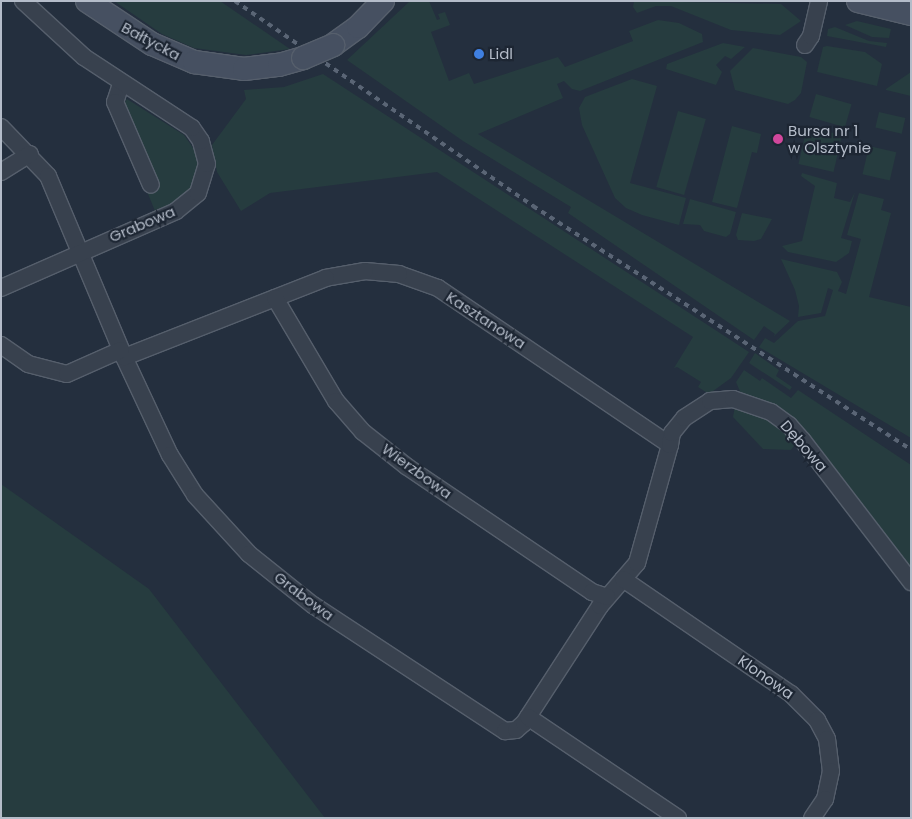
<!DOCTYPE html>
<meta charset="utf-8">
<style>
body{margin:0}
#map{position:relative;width:912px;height:819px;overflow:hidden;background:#242f3e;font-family:Poppins,sans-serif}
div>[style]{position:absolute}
.green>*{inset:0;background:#263c3f;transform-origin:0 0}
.roads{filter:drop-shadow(1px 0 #565f6c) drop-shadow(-1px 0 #565f6c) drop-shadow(0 1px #565f6c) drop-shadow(0 -1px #565f6c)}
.street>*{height:16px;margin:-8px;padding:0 8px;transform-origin:8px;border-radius:8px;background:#38414e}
.secondary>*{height:22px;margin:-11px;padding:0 11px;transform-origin:11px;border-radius:11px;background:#465061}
.rail>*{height:4px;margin-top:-2px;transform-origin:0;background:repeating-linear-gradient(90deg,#5a6575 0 5px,transparent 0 10px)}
.bridges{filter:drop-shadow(1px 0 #565f6c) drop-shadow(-1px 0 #565f6c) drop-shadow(0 1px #565f6c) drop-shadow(0 -1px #565f6c)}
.secondary-bridge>*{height:22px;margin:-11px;padding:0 11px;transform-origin:11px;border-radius:11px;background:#465061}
.dots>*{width:14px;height:14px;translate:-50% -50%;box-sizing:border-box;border:2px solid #1d2633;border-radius:50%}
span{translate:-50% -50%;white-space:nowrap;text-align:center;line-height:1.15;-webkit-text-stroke:4.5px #1d2633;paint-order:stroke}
.street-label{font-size:15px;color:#b4bcc9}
.poi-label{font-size:15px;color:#b4bcc9}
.left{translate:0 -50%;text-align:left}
.frame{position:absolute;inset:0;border:2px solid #b4bcc9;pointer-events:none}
</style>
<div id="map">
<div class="green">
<i style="clip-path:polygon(114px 1px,220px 1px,290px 49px,246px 55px,194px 48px,162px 34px)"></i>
<i style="clip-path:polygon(410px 1px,429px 1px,437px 20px,440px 19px,438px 14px,445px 12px,450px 25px,431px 32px,449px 81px,469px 73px,474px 84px,558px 57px,565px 67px,633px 41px,629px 31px,658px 20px,679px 23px,702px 34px,703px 42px,580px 91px,572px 89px,564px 81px,557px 84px,563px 98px,478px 134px,790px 321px,773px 337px,775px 334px,764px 326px,754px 340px,568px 213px,571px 207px,463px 141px,347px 60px)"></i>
<i style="clip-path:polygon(634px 1px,781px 4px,801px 21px,780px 35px,731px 30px,671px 6px,656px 6px,637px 13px,633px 7px)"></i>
<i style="clip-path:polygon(857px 21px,891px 29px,889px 38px,872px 37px,845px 25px)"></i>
<i style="clip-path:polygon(835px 27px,869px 41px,887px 43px,886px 47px,827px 36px,828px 29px)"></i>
<i style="clip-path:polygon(723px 43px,745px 47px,731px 59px,725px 56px,716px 65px,722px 72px,716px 85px,666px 69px,667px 64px)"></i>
<i style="clip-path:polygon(827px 46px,865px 52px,882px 64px,877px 86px,817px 72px,823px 47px)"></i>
<i style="clip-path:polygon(753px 48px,801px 57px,807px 62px,801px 93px,795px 100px,788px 104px,735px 90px,730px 71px)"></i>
<i style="clip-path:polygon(911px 72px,911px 96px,886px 90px,886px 89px)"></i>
<i style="clip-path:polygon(323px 74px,749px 352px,731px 378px,709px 394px,698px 387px,701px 382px,677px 367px,674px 368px,693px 337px,437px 172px,270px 193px,241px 211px,217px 172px,212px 145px,246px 99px,244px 90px,284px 87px)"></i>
<i style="clip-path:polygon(632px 79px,657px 86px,630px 183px,686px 198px,679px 225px,642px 215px,626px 208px,615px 198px,582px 125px,579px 108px,585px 97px)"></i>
<i style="left:816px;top:94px;width:37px;height:24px;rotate:16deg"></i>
<i style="clip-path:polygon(127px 99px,184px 135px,196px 152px,198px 168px,191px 188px,177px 201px,155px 211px,146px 189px,124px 103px)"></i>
<i style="left:678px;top:111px;width:29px;height:79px;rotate:16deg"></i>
<i style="left:879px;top:112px;width:27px;height:16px;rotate:13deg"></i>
<i style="clip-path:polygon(732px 126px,761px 134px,757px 153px,752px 152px,737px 208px,712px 202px)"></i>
<i style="left:807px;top:127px;width:36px;height:38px;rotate:13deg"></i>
<i style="left:869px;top:146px;width:28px;height:29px;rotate:13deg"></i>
<i style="clip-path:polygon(802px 173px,837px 183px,834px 198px,850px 202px,855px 192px,841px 238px,852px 241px,849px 253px,836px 262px,788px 252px,782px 246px,802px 241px,815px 186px,801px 176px)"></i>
<i style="clip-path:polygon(859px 193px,884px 199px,881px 210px,891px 213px,869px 297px,911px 307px,911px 438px,759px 347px,765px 338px,774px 343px,798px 321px,825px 316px,833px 290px,828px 288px,821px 313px,798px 317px,799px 306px,795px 290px,781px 259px,837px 272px,842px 282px,838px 291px,846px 294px,861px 239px,847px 235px)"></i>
<i style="clip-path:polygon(690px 199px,736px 212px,730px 234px,726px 237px,704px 231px,700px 225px,683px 224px)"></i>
<i style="clip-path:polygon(742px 213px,772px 219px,761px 239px,754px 241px,738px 240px,736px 235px)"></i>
<i style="clip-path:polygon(755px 353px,779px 370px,776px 376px,792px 387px,790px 390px,749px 363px)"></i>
<i style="clip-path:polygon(744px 370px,760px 381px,762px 378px,791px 398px,798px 390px,911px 465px,911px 570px,793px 424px,742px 396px,736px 382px)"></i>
<i style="clip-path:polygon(735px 406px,776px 420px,796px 443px,791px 450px,763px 449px,733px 417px)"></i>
<i style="clip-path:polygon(1px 484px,149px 589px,325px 818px,1px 818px)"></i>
</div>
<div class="roads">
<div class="street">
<i style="left:805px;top:45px;width:11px;rotate:-56deg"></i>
<i style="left:811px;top:36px;width:36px;rotate:-77deg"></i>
<i style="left:121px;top:84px;width:19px;rotate:108deg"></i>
<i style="left:115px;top:102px;width:90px;rotate:66.6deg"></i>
<i style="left:1px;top:127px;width:68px;rotate:46.2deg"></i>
<i style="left:48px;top:176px;width:196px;rotate:67.2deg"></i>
<i style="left:124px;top:357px;width:108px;rotate:64.9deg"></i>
<i style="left:170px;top:455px;width:47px;rotate:58deg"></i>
<i style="left:195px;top:495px;width:80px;rotate:47.5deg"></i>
<i style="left:249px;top:554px;width:82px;rotate:38.6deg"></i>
<i style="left:313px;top:605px;width:230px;rotate:33.3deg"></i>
<i style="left:505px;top:731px;width:11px;rotate:-5deg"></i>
<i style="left:516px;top:730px;width:11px;rotate:-41deg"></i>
<i style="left:524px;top:723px;width:140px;rotate:-57deg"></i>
<i style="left:600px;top:606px;width:57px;rotate:-49.3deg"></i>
<i style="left:637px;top:563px;width:123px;rotate:-74.4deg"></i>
<i style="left:670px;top:445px;width:280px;rotate:-145.9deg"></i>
<i style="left:438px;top:288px;width:41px;rotate:-160.3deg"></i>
<i style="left:399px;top:274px;width:34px;rotate:-175deg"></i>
<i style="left:365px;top:271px;width:40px;rotate:170deg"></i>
<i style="left:326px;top:278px;width:217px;rotate:158.6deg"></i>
<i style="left:1px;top:172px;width:34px;rotate:-32deg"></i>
<i style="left:1px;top:288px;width:191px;rotate:-23.7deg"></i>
<i style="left:176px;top:211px;width:28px;rotate:-39deg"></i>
<i style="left:198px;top:193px;width:30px;rotate:-73deg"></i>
<i style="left:207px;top:164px;width:24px;rotate:-105deg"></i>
<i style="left:201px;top:141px;width:16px;rotate:-125deg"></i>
<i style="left:192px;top:128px;width:129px;rotate:-146.7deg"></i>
<i style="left:84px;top:57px;width:83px;rotate:-137.4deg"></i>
<i style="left:275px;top:298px;width:120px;rotate:59.4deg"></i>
<i style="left:336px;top:401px;width:41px;rotate:48.9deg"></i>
<i style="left:363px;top:432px;width:55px;rotate:38.3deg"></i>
<i style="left:406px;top:466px;width:225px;rotate:34.1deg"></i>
<i style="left:592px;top:592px;width:16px;rotate:18deg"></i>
<i style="left:1px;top:345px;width:33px;rotate:35deg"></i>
<i style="left:28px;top:364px;width:40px;rotate:14.4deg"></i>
<i style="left:67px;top:374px;width:59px;rotate:-24deg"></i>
<i style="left:670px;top:445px;width:12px;rotate:-81deg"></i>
<i style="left:672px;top:433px;width:19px;rotate:-51deg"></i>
<i style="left:684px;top:418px;width:31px;rotate:-33deg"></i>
<i style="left:710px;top:401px;width:23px;rotate:-5deg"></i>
<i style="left:733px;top:399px;width:40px;rotate:18.9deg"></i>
<i style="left:771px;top:412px;width:22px;rotate:36deg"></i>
<i style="left:789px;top:425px;width:21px;rotate:49deg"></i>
<i style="left:803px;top:441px;width:178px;rotate:52.5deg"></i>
<i style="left:623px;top:579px;width:204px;rotate:34.4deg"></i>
<i style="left:791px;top:694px;width:37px;rotate:45deg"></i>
<i style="left:817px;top:720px;width:21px;rotate:62deg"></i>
<i style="left:827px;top:739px;width:32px;rotate:83deg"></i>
<i style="left:831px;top:771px;width:29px;rotate:102deg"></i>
<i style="left:825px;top:799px;width:23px;rotate:124deg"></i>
<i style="left:528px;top:717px;width:181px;rotate:34deg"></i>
</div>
<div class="secondary">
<i style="left:87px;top:1px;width:78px;rotate:33.5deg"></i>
<i style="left:152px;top:44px;width:46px;rotate:23.2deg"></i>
<i style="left:194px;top:62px;width:50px;rotate:8deg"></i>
<i style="left:244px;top:69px;width:35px;rotate:-7deg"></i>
<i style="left:279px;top:65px;width:25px;rotate:-16deg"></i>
<i style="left:858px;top:1px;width:55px;rotate:13.8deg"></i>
<i style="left:333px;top:45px;width:31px;rotate:-36deg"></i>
<i style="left:358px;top:27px;width:36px;rotate:-46deg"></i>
</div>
</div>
<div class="rail">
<i style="left:235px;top:1px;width:362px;rotate:34.5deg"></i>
<i style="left:533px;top:206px;width:450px;rotate:32.8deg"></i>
</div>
<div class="bridges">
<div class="secondary-bridge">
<i style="left:303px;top:58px;width:33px;rotate:-23deg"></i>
</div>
</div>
<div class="dots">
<i style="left:479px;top:54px;background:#3f7fe0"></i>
<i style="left:778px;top:139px;background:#d1479c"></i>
</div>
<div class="street-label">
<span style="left:151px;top:41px;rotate:28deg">Bałtycka</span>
<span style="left:142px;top:224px;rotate:-23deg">Grabowa</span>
<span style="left:486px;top:320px;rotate:33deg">Kasztanowa</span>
<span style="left:804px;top:446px;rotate:49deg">Dębowa</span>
<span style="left:417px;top:471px;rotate:36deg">Wierzbowa</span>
<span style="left:304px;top:596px;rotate:37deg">Grabowa</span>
<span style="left:766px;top:677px;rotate:35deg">Klonowa</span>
</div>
<div class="poi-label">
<span class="left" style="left:489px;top:54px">Lidl</span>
<span class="left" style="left:788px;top:139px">Bursa nr 1<br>w Olsztynie</span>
</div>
<div class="frame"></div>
</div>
